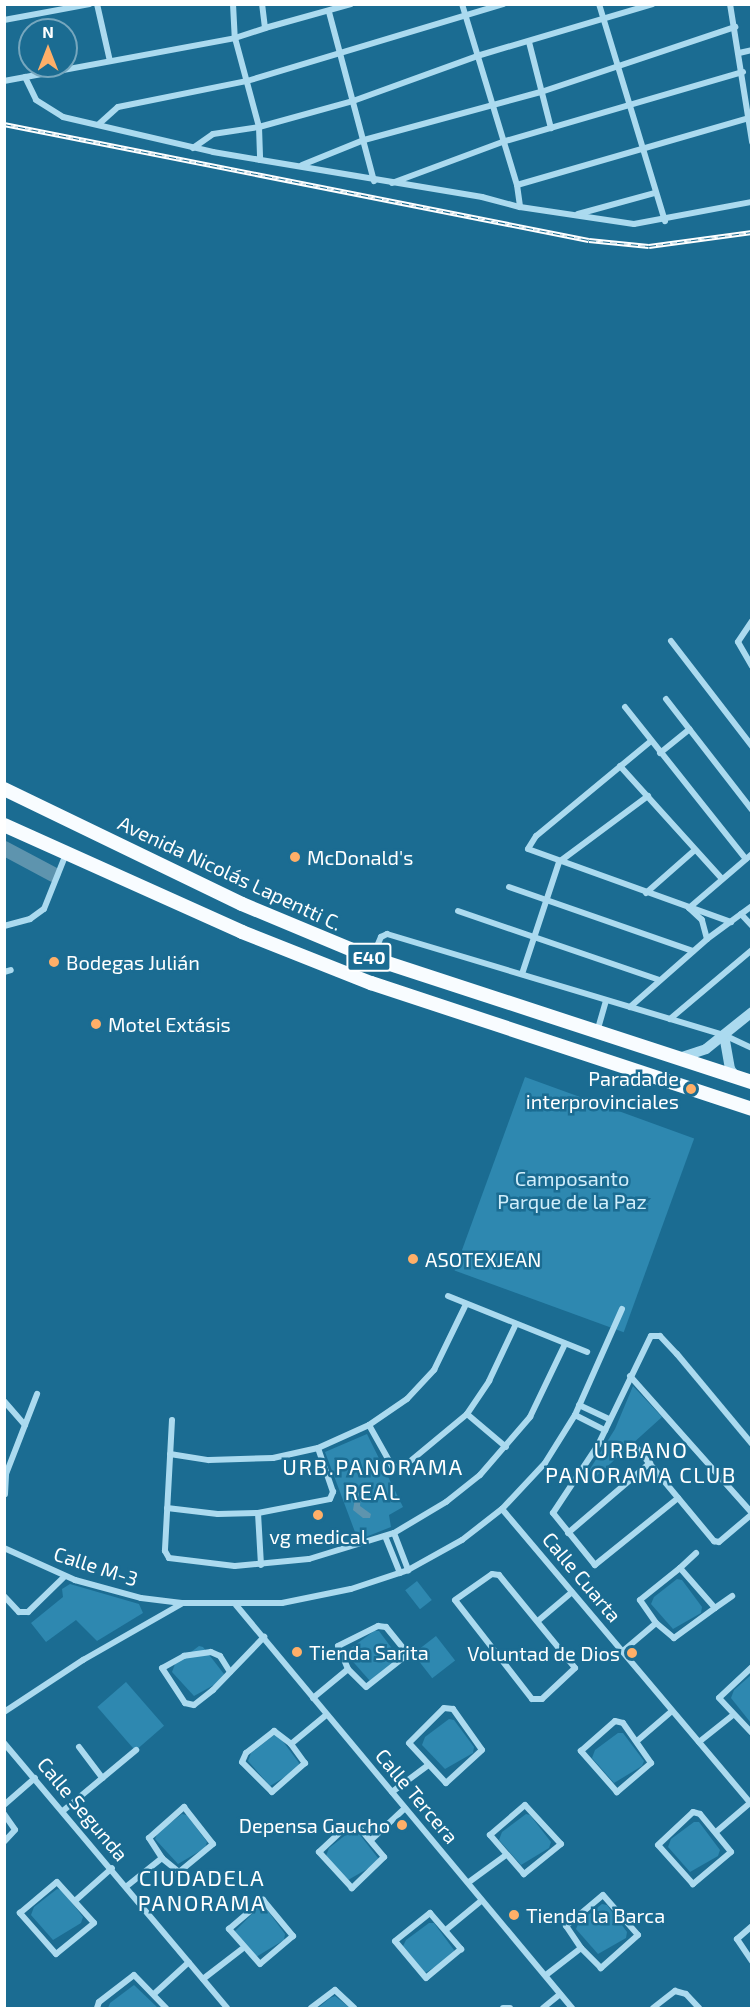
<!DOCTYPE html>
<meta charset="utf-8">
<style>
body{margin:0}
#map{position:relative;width:756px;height:2013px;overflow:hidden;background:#1b6c92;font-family:"Exo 2",sans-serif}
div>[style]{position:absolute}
.green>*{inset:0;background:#2e88b0;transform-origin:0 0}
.water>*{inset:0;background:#5e94ae}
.river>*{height:15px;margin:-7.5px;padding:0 7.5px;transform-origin:7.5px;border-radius:7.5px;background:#5e94ae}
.minor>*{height:6px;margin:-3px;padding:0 3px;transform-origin:3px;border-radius:3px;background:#abdaef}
.tertiary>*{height:10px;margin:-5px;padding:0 5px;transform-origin:5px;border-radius:5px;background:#abdaef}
.trunk>*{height:14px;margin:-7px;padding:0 7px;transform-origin:7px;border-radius:7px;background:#f8fcff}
.rail>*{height:4.5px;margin-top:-2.25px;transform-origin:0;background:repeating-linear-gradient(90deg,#1b6c92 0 7px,#fff 0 14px);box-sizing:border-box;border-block:2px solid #fff}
.dots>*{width:16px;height:16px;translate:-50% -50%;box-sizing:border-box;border:3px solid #1b6c92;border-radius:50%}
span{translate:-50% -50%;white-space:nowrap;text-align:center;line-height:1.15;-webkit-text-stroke:5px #1b6c92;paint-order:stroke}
.shield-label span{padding:2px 4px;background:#1b6c92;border:2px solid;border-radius:4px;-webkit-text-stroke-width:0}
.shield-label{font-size:18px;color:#fff;font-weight:700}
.poi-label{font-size:20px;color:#fff}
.left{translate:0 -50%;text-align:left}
.right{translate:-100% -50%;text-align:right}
.street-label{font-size:20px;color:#fff}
.park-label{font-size:20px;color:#d1eefb}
.quarter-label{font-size:22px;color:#fff;letter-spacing:1.5px}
.frame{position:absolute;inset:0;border:6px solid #fff;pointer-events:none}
.north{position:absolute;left:18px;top:18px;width:60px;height:60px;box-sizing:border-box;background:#1b6c92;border:2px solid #76a7be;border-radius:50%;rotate:0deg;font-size:16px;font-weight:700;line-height:24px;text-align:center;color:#fff}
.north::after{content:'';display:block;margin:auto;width:21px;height:27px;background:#ffaf68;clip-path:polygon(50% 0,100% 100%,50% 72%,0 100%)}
</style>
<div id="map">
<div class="green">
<i style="left:525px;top:1077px;width:180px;height:206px;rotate:20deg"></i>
<i style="clip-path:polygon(633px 1386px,662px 1417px,590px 1482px,585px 1477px,615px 1429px)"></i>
<i style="clip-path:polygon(367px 1434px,403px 1507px,389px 1515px,391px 1527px,358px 1540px,325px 1452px)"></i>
<i style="clip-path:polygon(677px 1579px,682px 1580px,702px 1607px,701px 1613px,673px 1629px,651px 1604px,654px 1597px)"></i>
<i style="left:417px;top:1581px;width:24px;height:15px;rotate:52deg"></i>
<i style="clip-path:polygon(70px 1584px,139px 1604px,143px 1613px,97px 1641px,76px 1620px,46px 1642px,31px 1623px,63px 1597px,62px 1589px)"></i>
<i style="clip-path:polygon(374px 1631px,379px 1631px,399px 1658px,370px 1681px,348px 1656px,351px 1648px)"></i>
<i style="left:436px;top:1636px;width:31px;height:29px;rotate:52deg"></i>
<i style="clip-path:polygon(199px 1646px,203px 1647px,224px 1674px,223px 1680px,194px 1696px,172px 1672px,175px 1664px)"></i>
<i style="clip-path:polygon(751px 1675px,751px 1723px,731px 1698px,734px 1690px)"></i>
<i style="left:126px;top:1682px;width:58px;height:38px;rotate:49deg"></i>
<i style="clip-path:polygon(449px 1719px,454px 1720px,474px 1747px,473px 1753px,445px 1769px,422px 1745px,425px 1737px)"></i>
<i style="clip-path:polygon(618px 1733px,623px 1733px,644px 1761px,642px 1766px,614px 1783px,592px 1758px,595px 1750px)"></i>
<i style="clip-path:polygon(274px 1735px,279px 1736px,299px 1763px,298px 1769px,270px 1786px,248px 1761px,251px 1753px)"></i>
<i style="clip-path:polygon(182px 1814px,187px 1815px,207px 1842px,205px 1848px,178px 1864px,155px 1839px,158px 1832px)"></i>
<i style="clip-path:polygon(526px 1814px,530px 1815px,551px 1842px,549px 1848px,521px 1865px,499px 1840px,502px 1832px)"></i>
<i style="clip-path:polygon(694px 1822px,699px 1822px,720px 1850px,718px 1856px,690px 1872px,668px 1847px,671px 1839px)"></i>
<i style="clip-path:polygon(352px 1830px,357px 1831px,378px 1858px,376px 1864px,348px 1880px,326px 1856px,329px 1848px)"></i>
<i style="clip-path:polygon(57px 1889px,62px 1890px,83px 1917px,81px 1923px,53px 1940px,31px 1915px,34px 1907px)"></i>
<i style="clip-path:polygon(602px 1904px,607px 1905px,627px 1932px,626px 1938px,598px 1954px,576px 1929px,579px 1922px)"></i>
<i style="clip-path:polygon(260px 1906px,265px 1907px,285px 1934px,284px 1940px,256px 1957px,234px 1932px)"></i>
<i style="clip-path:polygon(429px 1923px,434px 1923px,454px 1950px,453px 1956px,425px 1973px,402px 1948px,406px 1940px)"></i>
<i style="clip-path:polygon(134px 1985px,158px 2008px,108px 2008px,110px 2003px)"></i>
<i style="clip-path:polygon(335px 1996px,350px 2008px,318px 2008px,330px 1998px)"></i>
</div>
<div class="water">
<i style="clip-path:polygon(356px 1492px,361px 1495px,360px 1506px,371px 1514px,370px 1518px,363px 1518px,353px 1510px)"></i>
</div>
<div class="river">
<i style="left:4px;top:848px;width:55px;rotate:28deg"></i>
</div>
<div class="minor">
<i style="left:97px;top:4px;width:58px;rotate:77.2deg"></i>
<i style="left:233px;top:4px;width:34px;rotate:87deg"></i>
<i style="left:235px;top:38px;width:92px;rotate:74.9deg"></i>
<i style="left:259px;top:127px;width:33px;rotate:88deg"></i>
<i style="left:462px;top:4px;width:189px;rotate:73.1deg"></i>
<i style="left:517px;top:185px;width:22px;rotate:82deg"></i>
<i style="left:599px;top:4px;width:227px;rotate:73.1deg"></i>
<i style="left:730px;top:4px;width:140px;rotate:80.9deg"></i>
<i style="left:329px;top:12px;width:175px;rotate:75.1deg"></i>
<i style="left:4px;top:20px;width:87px;rotate:-10.5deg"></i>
<i style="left:265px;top:28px;width:89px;rotate:-15.6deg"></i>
<i style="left:529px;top:42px;width:89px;rotate:75.7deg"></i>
<i style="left:739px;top:53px;width:13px;rotate:-13deg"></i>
<i style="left:25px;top:77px;width:25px;rotate:64deg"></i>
<i style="left:36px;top:100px;width:32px;rotate:32deg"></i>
<i style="left:63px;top:117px;width:154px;rotate:13.1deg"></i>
<i style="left:213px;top:152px;width:273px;rotate:9.5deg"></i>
<i style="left:482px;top:197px;width:39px;rotate:15deg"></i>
<i style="left:520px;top:207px;width:115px;rotate:8.5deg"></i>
<i style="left:634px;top:224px;width:120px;rotate:-10.6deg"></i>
<i style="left:4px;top:81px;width:235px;rotate:-10.5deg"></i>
<i style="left:235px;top:38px;width:32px;rotate:-18deg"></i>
<i style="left:265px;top:28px;width:24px;rotate:-97deg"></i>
<i style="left:99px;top:124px;width:25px;rotate:-42deg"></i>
<i style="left:118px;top:107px;width:132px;rotate:-11.4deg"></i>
<i style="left:247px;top:81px;width:268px;rotate:-16.7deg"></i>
<i style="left:193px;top:148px;width:24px;rotate:-35deg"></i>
<i style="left:213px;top:134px;width:47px;rotate:-8.7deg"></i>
<i style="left:259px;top:127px;width:98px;rotate:-15.5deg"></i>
<i style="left:353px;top:101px;width:132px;rotate:-19.9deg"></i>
<i style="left:477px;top:56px;width:183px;rotate:-16.5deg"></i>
<i style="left:302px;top:165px;width:67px;rotate:-22deg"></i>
<i style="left:364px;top:140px;width:183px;rotate:-15.2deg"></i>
<i style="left:541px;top:92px;width:205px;rotate:-18.5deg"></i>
<i style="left:392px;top:183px;width:117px;rotate:-20.4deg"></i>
<i style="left:502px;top:142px;width:251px;rotate:-16.2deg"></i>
<i style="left:517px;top:185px;width:241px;rotate:-16.1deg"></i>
<i style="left:578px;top:214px;width:80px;rotate:-15.3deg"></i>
<i style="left:752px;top:621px;width:25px;rotate:124deg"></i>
<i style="left:738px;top:642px;width:28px;rotate:60deg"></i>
<i style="left:671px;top:641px;width:133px;rotate:52.4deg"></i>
<i style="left:666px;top:699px;width:140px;rotate:52.2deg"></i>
<i style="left:625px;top:707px;width:194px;rotate:51.5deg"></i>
<i style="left:651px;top:741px;width:149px;rotate:140.4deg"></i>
<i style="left:536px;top:836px;width:15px;rotate:122deg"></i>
<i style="left:528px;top:849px;width:216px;rotate:19.8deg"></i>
<i style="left:660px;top:753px;width:38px;rotate:-39deg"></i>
<i style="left:620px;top:766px;width:152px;rotate:47.9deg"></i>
<i style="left:509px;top:887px;width:195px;rotate:19.2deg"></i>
<i style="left:646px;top:893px;width:65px;rotate:-41.3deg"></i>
<i style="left:458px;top:911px;width:213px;rotate:18.9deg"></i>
<i style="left:741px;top:914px;width:16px;rotate:47deg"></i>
<i style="left:4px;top:926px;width:27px;rotate:-15deg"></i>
<i style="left:30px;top:919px;width:17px;rotate:-36deg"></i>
<i style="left:44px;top:909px;width:59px;rotate:-68.2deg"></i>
<i style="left:707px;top:939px;width:20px;rotate:-105deg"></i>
<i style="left:702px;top:920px;width:18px;rotate:-137deg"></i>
<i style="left:689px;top:908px;width:83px;rotate:-40.6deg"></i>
<i style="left:372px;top:958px;width:23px;rotate:-67deg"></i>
<i style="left:381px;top:937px;width:7px;rotate:-27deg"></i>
<i style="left:387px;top:934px;width:352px;rotate:16.7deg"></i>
<i style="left:724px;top:1035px;width:31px;rotate:25deg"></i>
<i style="left:4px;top:972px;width:7px;rotate:-16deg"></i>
<i style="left:522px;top:974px;width:118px;rotate:-71.7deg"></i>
<i style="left:559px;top:862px;width:111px;rotate:-36.6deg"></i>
<i style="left:630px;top:1007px;width:103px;rotate:-41.4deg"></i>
<i style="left:707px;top:939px;width:56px;rotate:-36.3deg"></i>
<i style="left:670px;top:1019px;width:107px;rotate:-40.1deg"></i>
<i style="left:597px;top:1032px;width:32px;rotate:-74deg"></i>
<i style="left:448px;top:1296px;width:150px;rotate:21.9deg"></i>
<i style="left:630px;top:1376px;width:183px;rotate:48.3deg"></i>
<i style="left:4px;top:1401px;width:32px;rotate:49deg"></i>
<i style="left:579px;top:1405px;width:33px;rotate:25deg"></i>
<i style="left:467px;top:1414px;width:51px;rotate:40.2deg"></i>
<i style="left:575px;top:1415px;width:34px;rotate:27deg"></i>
<i style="left:172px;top:1420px;width:131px;rotate:93.1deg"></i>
<i style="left:165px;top:1551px;width:8px;rotate:60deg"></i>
<i style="left:169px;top:1558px;width:66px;rotate:6.9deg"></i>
<i style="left:235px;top:1566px;width:74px;rotate:-5.4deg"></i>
<i style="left:309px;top:1559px;width:89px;rotate:-17deg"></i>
<i style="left:394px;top:1533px;width:61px;rotate:-30.8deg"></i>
<i style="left:446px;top:1502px;width:43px;rotate:-38.5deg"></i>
<i style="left:480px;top:1475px;width:77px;rotate:-49.2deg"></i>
<i style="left:530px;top:1417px;width:81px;rotate:-64.4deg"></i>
<i style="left:369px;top:1425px;width:47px;rotate:60.7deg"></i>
<i style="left:392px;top:1466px;width:10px;rotate:11deg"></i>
<i style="left:402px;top:1468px;width:85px;rotate:-39.7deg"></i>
<i style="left:467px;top:1414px;width:40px;rotate:-56deg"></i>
<i style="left:489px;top:1381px;width:63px;rotate:-64.7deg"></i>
<i style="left:635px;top:1446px;width:124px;rotate:50.3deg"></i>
<i style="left:714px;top:1541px;width:5px;rotate:11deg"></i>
<i style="left:719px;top:1542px;width:43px;rotate:-40.3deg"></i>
<i style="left:170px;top:1454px;width:39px;rotate:9deg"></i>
<i style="left:209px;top:1460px;width:64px;rotate:-1.8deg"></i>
<i style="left:273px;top:1458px;width:46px;rotate:-12.5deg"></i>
<i style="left:318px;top:1448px;width:56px;rotate:-24.3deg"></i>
<i style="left:369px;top:1425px;width:46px;rotate:-34.4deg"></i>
<i style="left:407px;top:1399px;width:40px;rotate:-47deg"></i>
<i style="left:434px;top:1370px;width:73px;rotate:-64.1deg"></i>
<i style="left:5px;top:1494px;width:20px;rotate:-87deg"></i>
<i style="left:6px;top:1474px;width:86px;rotate:-68.8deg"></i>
<i style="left:678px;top:1498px;width:107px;rotate:141.1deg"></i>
<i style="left:595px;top:1565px;width:67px;rotate:-128.9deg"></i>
<i style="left:553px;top:1513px;width:82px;rotate:-56.5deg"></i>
<i style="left:598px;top:1445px;width:121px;rotate:-64.1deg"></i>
<i style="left:651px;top:1336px;width:9px"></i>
<i style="left:660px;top:1336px;width:25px;rotate:47deg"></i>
<i style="left:677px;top:1354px;width:117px;rotate:50.2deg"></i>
<i style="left:167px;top:1508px;width:51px;rotate:6.7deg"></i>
<i style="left:218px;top:1514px;width:40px;rotate:-1.4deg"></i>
<i style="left:258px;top:1513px;width:73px;rotate:-11deg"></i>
<i style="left:330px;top:1499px;width:8px;rotate:-67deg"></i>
<i style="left:333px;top:1492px;width:46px;rotate:-108.8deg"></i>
<i style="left:502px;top:1509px;width:387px;rotate:49.8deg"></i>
<i style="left:258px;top:1513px;width:52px;rotate:86.7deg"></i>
<i style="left:394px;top:1533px;width:40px;rotate:69deg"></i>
<i style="left:568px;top:1533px;width:108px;rotate:-40.5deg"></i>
<i style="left:385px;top:1536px;width:40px;rotate:68deg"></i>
<i style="left:4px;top:1548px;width:78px;rotate:24.3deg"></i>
<i style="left:75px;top:1580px;width:68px;rotate:15.3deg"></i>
<i style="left:141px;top:1598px;width:41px;rotate:7deg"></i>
<i style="left:182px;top:1603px;width:100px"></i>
<i style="left:282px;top:1603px;width:70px;rotate:-11.5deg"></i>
<i style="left:351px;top:1589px;width:60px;rotate:-18.4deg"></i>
<i style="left:408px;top:1570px;width:62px;rotate:-29.1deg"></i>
<i style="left:462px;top:1540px;width:51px;rotate:-37.8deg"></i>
<i style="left:502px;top:1509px;width:63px;rotate:-46.9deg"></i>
<i style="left:545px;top:1463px;width:57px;rotate:-58deg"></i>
<i style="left:575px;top:1415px;width:116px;rotate:-66.1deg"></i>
<i style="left:680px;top:1568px;width:53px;rotate:48.8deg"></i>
<i style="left:715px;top:1608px;width:51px;rotate:143.8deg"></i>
<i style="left:674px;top:1638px;width:23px;rotate:-140deg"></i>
<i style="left:656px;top:1623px;width:28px;rotate:-125deg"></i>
<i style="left:640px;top:1600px;width:51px;rotate:-38.7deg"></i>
<i style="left:680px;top:1568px;width:22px;rotate:-43deg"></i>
<i style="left:492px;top:1574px;width:7px;rotate:8deg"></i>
<i style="left:499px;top:1575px;width:120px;rotate:50.7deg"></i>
<i style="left:575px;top:1668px;width:45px;rotate:136.8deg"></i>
<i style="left:542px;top:1699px;width:10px;rotate:180deg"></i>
<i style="left:532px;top:1699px;width:125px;rotate:-127.9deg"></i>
<i style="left:455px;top:1600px;width:45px;rotate:-35.1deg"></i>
<i style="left:4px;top:1596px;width:22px;rotate:47deg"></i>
<i style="left:19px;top:1612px;width:9px"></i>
<i style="left:28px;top:1612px;width:50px;rotate:-44.2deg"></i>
<i style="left:236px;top:1605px;width:525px;rotate:50.18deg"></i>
<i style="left:715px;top:1608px;width:21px;rotate:-35deg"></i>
<i style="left:539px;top:1620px;width:43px;rotate:-40.3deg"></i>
<i style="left:378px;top:1626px;width:8px;rotate:7deg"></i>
<i style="left:386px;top:1627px;width:35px;rotate:51deg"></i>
<i style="left:408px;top:1654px;width:53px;rotate:141.8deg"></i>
<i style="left:366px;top:1687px;width:25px;rotate:-135deg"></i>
<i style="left:348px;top:1669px;width:25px;rotate:-113deg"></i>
<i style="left:338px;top:1646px;width:45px;rotate:-26.6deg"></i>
<i style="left:623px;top:1651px;width:43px;rotate:-40.3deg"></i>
<i style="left:752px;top:1667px;width:45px;rotate:136.8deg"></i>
<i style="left:719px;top:1698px;width:48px;rotate:46.7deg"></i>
<i style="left:230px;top:1672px;width:19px;rotate:-122deg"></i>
<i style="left:220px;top:1656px;width:10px;rotate:-156deg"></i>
<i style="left:211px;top:1652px;width:27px;rotate:172deg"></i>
<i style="left:184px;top:1656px;width:25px;rotate:151deg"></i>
<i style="left:162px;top:1668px;width:42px;rotate:56.7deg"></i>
<i style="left:185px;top:1703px;width:9px;rotate:13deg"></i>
<i style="left:194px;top:1705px;width:24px;rotate:-38deg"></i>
<i style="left:213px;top:1690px;width:74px;rotate:-46.1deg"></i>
<i style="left:313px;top:1698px;width:45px;rotate:-39.6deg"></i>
<i style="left:444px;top:1708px;width:9px;rotate:6deg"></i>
<i style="left:453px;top:1709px;width:50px;rotate:54.7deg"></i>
<i style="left:482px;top:1750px;width:49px;rotate:137.5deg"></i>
<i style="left:446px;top:1783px;width:54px;rotate:-132.8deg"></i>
<i style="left:409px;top:1743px;width:49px;rotate:-45deg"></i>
<i style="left:4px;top:1712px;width:95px;rotate:-33.4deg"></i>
<i style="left:83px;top:1660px;width:113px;rotate:-29.7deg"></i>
<i style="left:615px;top:1721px;width:8px;rotate:14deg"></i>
<i style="left:623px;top:1723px;width:49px;rotate:55deg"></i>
<i style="left:651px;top:1763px;width:45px;rotate:139.5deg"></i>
<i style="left:617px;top:1792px;width:55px;rotate:-131.3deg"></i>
<i style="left:581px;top:1751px;width:45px;rotate:-41.4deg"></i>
<i style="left:274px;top:1731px;width:21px;rotate:37deg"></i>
<i style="left:291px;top:1744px;width:24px;rotate:54deg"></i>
<i style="left:305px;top:1763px;width:44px;rotate:138.7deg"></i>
<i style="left:272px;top:1792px;width:42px;rotate:-135deg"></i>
<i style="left:242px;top:1762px;width:10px;rotate:-66deg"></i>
<i style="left:246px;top:1753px;width:36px;rotate:-38deg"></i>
<i style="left:637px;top:1741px;width:46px;rotate:-40.6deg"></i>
<i style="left:699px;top:1742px;width:43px;rotate:-38.5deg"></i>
<i style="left:4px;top:1743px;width:346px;rotate:49.9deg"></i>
<i style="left:291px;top:1744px;width:45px;rotate:-39.6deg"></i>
<i style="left:79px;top:1747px;width:39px;rotate:53deg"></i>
<i style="left:392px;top:1792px;width:44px;rotate:-36.6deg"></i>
<i style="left:4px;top:1805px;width:41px;rotate:-41.1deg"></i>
<i style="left:525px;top:1805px;width:53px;rotate:47.3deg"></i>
<i style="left:561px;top:1844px;width:48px;rotate:141deg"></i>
<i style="left:524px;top:1874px;width:52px;rotate:-131.1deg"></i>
<i style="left:490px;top:1835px;width:46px;rotate:-40.6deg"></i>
<i style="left:184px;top:1807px;width:47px;rotate:51.9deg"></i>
<i style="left:213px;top:1844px;width:44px;rotate:140.5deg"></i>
<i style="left:179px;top:1872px;width:22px;rotate:-141deg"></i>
<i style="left:162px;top:1858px;width:24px;rotate:-123deg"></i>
<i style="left:149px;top:1838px;width:47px;rotate:-41.5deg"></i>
<i style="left:64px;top:1810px;width:94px;rotate:-39.8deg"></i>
<i style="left:693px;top:1812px;width:7px;rotate:16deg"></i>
<i style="left:700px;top:1814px;width:49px;rotate:50.8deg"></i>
<i style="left:731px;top:1852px;width:50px;rotate:139.9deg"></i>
<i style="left:693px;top:1884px;width:52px;rotate:-131.9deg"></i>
<i style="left:658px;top:1845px;width:48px;rotate:-43.3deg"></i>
<i style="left:4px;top:1814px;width:19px;rotate:55deg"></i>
<i style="left:15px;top:1830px;width:16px;rotate:133deg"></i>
<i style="left:349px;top:1824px;width:8px;rotate:7deg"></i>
<i style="left:357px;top:1825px;width:42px;rotate:49.8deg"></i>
<i style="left:384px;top:1857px;width:45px;rotate:135.9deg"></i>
<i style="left:352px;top:1888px;width:49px;rotate:-132.5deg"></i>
<i style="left:319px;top:1852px;width:41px;rotate:-43deg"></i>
<i style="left:716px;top:1832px;width:45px;rotate:-40.5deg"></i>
<i style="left:372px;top:1839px;width:45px;rotate:-43.2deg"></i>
<i style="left:57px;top:1882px;width:55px;rotate:47.9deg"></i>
<i style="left:94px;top:1923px;width:49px;rotate:140.8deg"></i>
<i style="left:56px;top:1954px;width:55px;rotate:-131.3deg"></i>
<i style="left:20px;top:1913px;width:48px;rotate:-40deg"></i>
<i style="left:469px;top:1882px;width:46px;rotate:-36.1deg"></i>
<i style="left:127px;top:1886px;width:45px;rotate:-38.7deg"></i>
<i style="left:603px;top:1895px;width:53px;rotate:48.8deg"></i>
<i style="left:638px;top:1935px;width:50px;rotate:138.3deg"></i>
<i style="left:601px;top:1968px;width:28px;rotate:-135deg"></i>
<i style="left:581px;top:1948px;width:27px;rotate:-124deg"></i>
<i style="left:566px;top:1926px;width:48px;rotate:-40deg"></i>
<i style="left:76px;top:1900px;width:48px;rotate:-41.6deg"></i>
<i style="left:263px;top:1900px;width:47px;rotate:50.2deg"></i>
<i style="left:293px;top:1936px;width:43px;rotate:139.7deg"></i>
<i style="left:260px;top:1964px;width:47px;rotate:-131.5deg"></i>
<i style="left:229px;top:1929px;width:45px;rotate:-40.5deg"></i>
<i style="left:430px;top:1913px;width:48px;rotate:49.3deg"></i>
<i style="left:461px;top:1949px;width:45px;rotate:140.4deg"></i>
<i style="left:426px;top:1978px;width:48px;rotate:-130deg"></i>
<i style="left:395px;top:1941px;width:45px;rotate:-38.7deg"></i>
<i style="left:752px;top:1926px;width:20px;rotate:139deg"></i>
<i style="left:737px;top:1939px;width:27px;rotate:56deg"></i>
<i style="left:447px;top:1929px;width:45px;rotate:-39.6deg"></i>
<i style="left:546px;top:1975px;width:44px;rotate:-37.6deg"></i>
<i style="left:203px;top:1979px;width:49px;rotate:-37.6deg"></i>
<i style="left:154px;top:1994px;width:47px;rotate:-42.4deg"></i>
<i style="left:97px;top:2008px;width:6px;rotate:-72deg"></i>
<i style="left:99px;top:2002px;width:44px;rotate:-37.6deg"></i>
<i style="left:134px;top:1975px;width:46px;rotate:45.9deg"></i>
<i style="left:311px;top:2008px;width:30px;rotate:-37deg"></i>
<i style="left:335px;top:1990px;width:26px;rotate:43deg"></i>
<i style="left:503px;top:2008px;width:7px"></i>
<i style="left:543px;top:2008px;width:22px;rotate:-39deg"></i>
<i style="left:653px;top:2008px;width:28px;rotate:-38deg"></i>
<i style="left:675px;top:1991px;width:11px;rotate:15deg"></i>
<i style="left:686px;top:1994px;width:19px;rotate:47deg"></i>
</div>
<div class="tertiary">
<i style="left:724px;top:1035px;width:35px;rotate:80deg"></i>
<i style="left:730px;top:1069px;width:10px;rotate:53deg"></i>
<i style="left:679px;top:1058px;width:28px;rotate:-18deg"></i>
<i style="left:706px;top:1049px;width:59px;rotate:-38.8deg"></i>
</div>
<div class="trunk">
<i style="left:4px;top:789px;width:264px;rotate:25.8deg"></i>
<i style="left:242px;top:904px;width:141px;rotate:22.6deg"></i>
<i style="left:372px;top:958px;width:400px;rotate:18.1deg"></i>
<i style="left:4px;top:825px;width:261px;rotate:24.2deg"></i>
<i style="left:242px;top:932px;width:139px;rotate:21.6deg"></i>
<i style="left:371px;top:983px;width:401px;rotate:18.3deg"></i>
</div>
<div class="rail">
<i style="left:4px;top:124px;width:596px;rotate:11.22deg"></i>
<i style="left:589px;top:240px;width:60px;rotate:5.7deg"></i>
<i style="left:649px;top:246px;width:104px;rotate:-7.7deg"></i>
</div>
<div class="dots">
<i style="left:295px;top:857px;background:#ffaf68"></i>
<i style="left:54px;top:962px;background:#ffaf68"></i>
<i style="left:96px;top:1024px;background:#ffaf68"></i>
<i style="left:691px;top:1089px;background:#ffaf68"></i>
<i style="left:413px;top:1259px;background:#ffaf68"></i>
<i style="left:318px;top:1515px;background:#ffaf68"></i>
<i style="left:297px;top:1652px;background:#ffaf68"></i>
<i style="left:632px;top:1653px;background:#ffaf68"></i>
<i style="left:402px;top:1825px;background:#ffaf68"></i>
<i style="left:514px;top:1915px;background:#ffaf68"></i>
</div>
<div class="shield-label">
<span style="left:369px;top:957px">E40</span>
</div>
<div class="poi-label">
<span class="left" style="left:307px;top:857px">McDonald's</span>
<span class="left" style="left:66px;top:962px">Bodegas Julián</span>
<span class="left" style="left:108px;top:1024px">Motel Extásis</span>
<span class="right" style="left:679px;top:1090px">Parada de<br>interprovinciales</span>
<span class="left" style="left:425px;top:1259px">ASOTEXJEAN</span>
<span style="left:318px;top:1536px">vg medical</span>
<span class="left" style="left:309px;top:1652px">Tienda Sarita</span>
<span class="right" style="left:620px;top:1653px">Voluntad de Dios</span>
<span class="right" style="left:390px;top:1825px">Depensa Gaucho</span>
<span class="left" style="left:526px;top:1915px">Tienda la Barca</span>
</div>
<div class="street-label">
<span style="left:230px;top:873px;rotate:25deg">Avenida Nicolás Lapentti C.</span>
<span style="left:96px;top:1566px;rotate:18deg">Calle M-3</span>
<span style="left:582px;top:1577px;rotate:50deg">Calle Cuarta</span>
<span style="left:417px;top:1796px;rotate:50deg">Calle Tercera</span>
<span style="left:83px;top:1809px;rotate:50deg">Calle Segunda</span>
</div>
<div class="park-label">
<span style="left:572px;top:1190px">Camposanto<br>Parque de la Paz</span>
</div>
<div class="quarter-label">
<span style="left:641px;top:1462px">URBANO<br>PANORAMA CLUB</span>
<span style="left:373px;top:1479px">URB.PANORAMA<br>REAL</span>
<span style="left:202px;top:1890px">CIUDADELA<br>PANORAMA</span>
</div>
<div class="frame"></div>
<div class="north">N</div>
</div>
